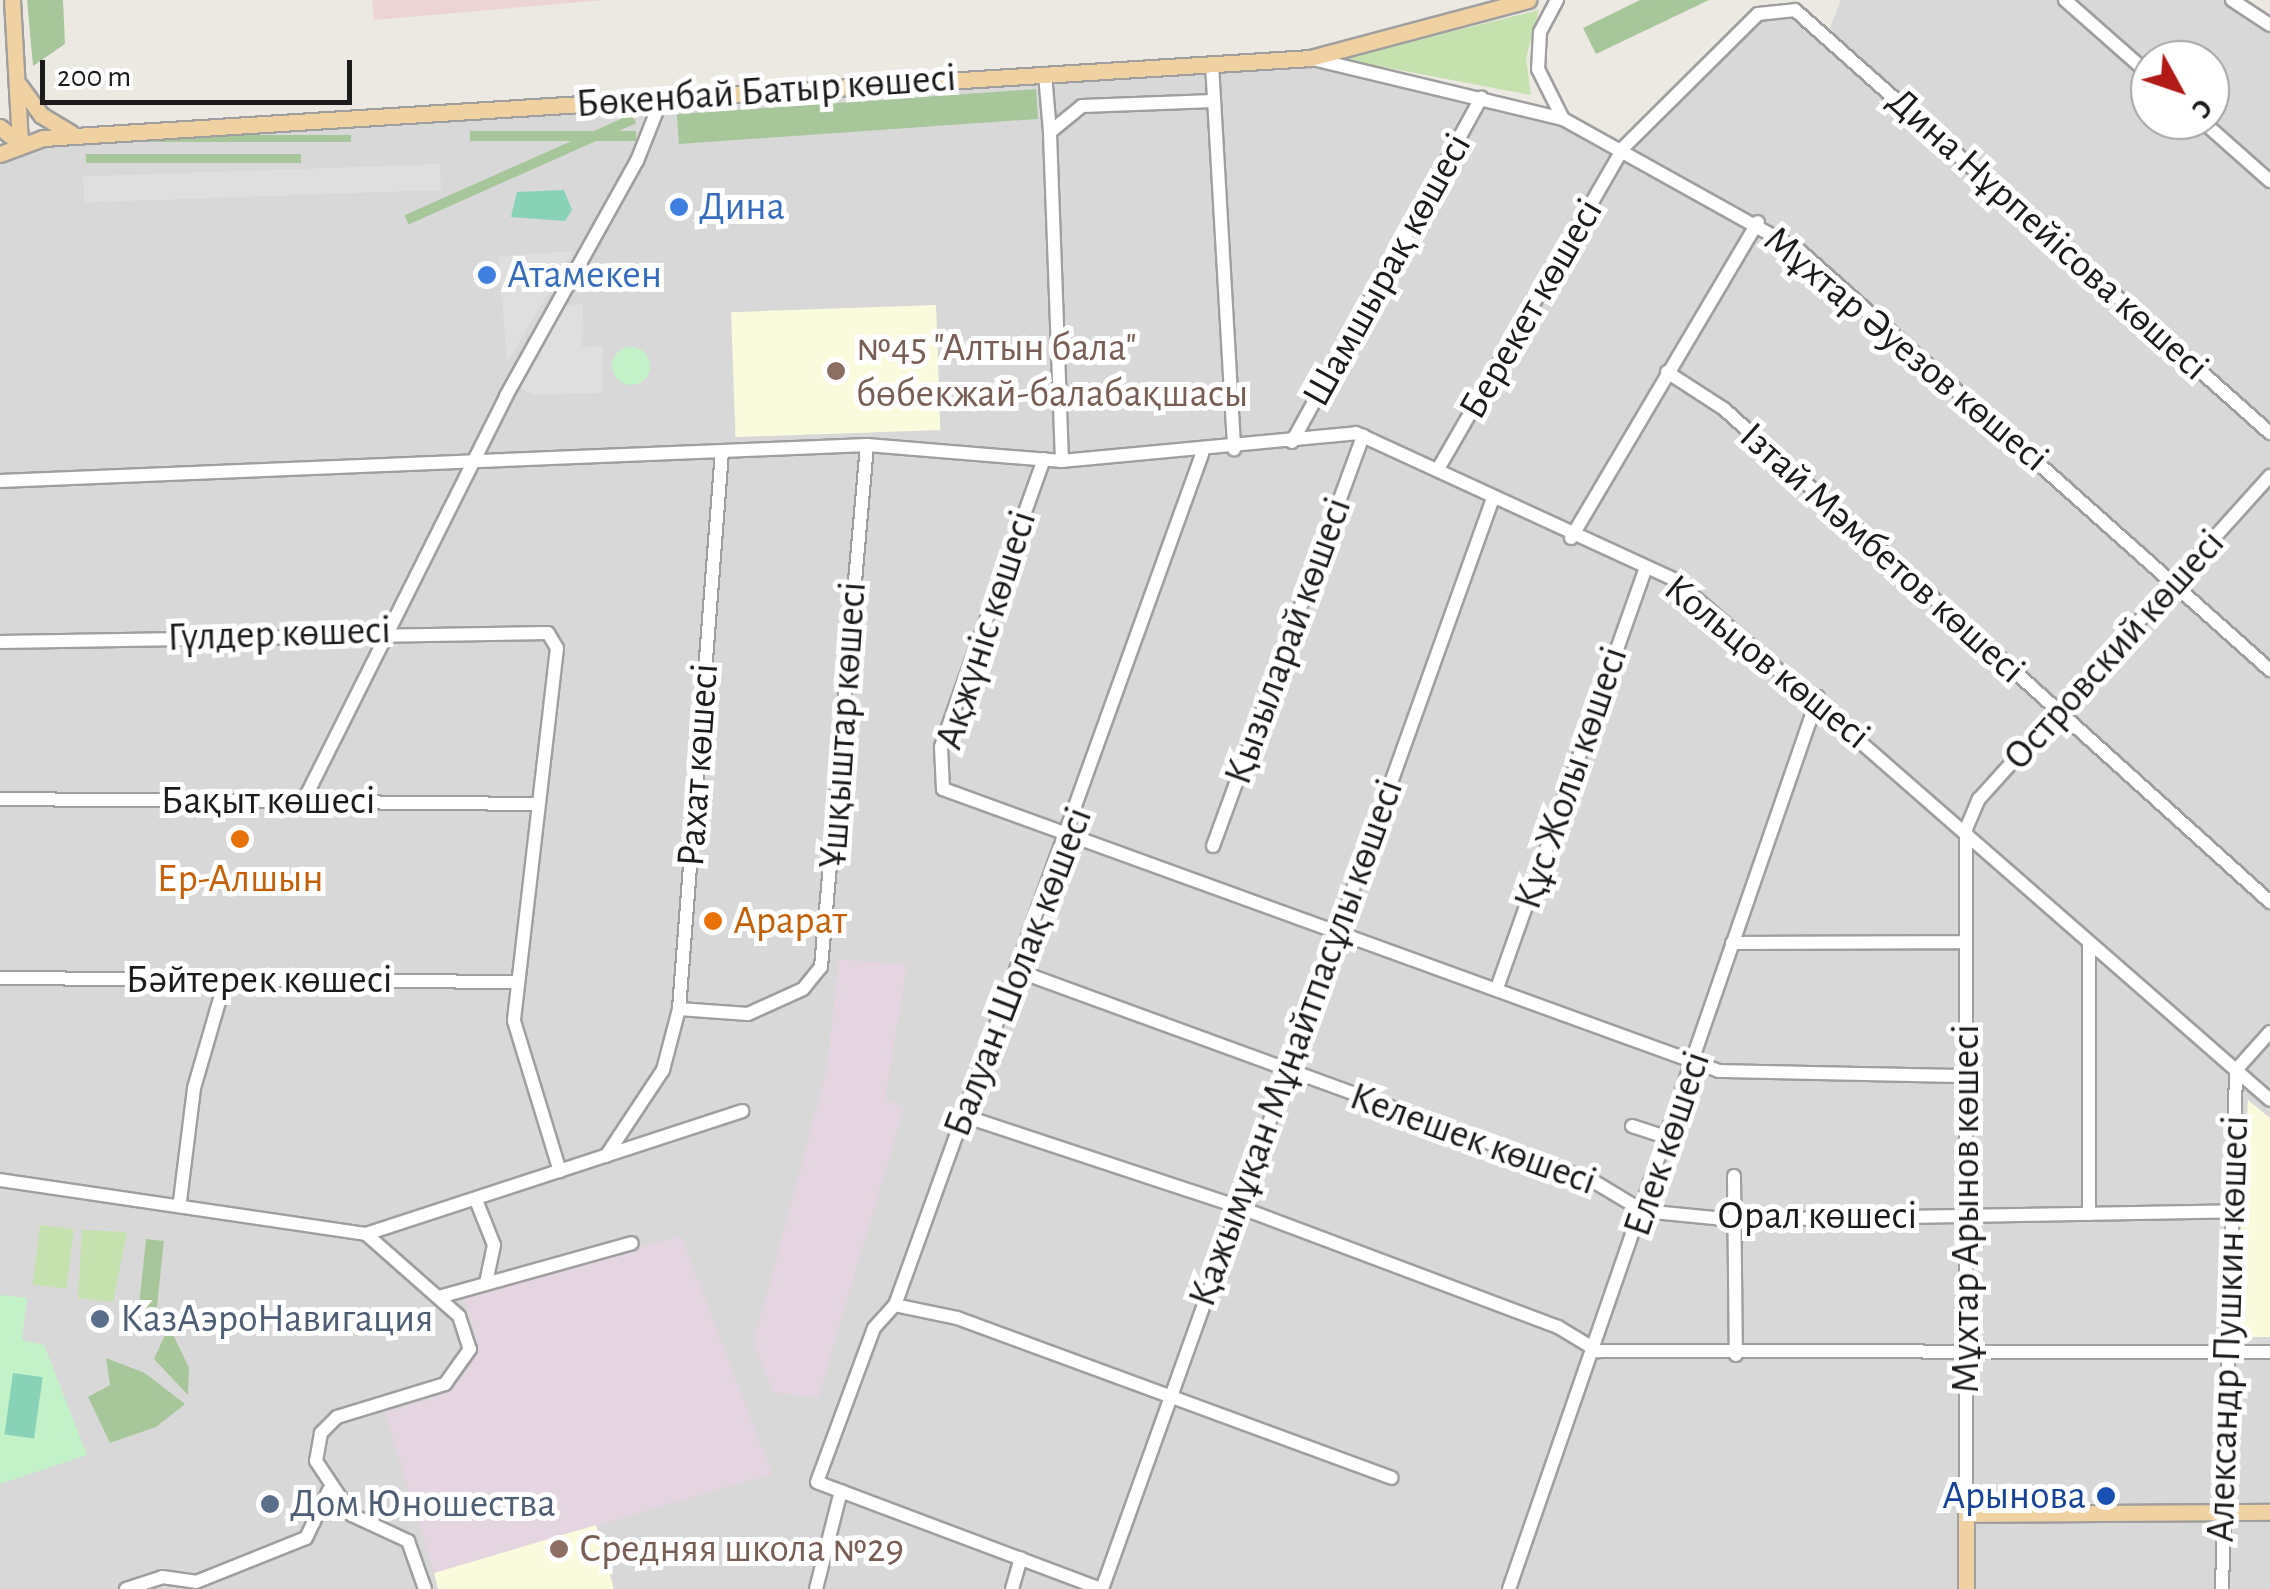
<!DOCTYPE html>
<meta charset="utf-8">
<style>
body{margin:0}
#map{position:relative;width:2270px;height:1589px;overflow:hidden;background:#ece9e2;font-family:"Alegreya Sans",sans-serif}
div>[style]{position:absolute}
.residential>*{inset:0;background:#d9d8d8}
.commercial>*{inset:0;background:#ebd4d3}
.industrial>*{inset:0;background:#e4d5e1}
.education>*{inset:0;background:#fafbdc;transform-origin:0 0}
.grass>*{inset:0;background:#c5e1ad;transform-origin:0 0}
.forest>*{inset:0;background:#a7c79b;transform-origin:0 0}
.park>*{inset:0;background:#c3f2c8}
.round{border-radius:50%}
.pitch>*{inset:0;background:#88d3b8;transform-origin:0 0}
.parking>*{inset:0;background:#dfdfdf;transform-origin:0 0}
.roads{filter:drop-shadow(2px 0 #9f9f9f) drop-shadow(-2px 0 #9f9f9f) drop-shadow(0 2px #9f9f9f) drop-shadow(0 -2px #9f9f9f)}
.minor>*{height:12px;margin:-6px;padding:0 6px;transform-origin:6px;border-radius:6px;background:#fff}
.major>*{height:15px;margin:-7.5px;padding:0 7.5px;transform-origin:7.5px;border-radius:7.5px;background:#f0d1a2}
.dots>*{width:28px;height:28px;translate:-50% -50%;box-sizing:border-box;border:5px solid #fff;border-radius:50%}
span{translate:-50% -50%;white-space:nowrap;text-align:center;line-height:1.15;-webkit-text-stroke:10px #fff;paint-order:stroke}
.street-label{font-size:40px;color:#1b1b1b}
.shop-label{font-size:40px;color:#366cbe}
.left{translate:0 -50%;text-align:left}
.education-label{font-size:40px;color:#785e54}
.food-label{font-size:40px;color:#c56008}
.service-label{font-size:40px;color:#4e5e75}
.transit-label{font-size:40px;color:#164399}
.right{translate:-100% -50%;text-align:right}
.north{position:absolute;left:2130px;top:40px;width:100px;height:100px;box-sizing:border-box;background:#fff;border:2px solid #a4a4a4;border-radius:50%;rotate:130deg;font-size:28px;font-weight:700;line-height:40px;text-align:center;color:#1b1b1b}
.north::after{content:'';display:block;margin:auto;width:35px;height:45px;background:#b11a16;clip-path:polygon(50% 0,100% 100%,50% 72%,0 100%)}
.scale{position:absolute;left:40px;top:60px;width:312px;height:45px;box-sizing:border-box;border:5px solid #1b1b1b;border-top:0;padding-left:12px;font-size:30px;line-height:35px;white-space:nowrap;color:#1b1b1b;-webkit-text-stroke:8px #fff;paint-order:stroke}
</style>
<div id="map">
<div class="residential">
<i style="clip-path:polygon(evenodd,1841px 0,2234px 0,2270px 31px,2270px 1589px,0 1589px,0 154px,20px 144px,1310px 58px,1563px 119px,1623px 147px,1758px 14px,1795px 10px,1828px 33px,1841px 0,2150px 60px,2210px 60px,2210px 120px,2150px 120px,2150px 60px)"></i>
</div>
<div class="commercial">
<i style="clip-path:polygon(372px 0,604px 0,374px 20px)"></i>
</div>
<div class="industrial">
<i style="clip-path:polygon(839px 959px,907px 965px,885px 1099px,904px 1108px,818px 1398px,772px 1392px,754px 1342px,827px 1069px)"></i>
<i style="clip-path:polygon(681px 1236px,772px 1474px,434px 1573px,385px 1413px,442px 1395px,469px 1369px,477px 1338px,463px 1296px)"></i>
</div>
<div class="education">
<i style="left:936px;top:305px;width:125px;height:205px;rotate:88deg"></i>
<i style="clip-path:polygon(2248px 1100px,2270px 1118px,2270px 1337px,2235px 1337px)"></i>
<i style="clip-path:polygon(596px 1525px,614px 1589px,438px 1589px,434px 1573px)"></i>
</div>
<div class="grass">
<i style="clip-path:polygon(1539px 10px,1526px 58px,1531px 95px,1341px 59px)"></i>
<i style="left:40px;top:1225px;width:34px;height:60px;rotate:7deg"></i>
<i style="clip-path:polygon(82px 1230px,127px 1232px,113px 1302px,78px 1298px)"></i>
</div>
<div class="forest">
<i style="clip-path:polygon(27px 0,63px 0,65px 44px,33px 66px)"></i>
<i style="clip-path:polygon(1640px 0,1709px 0,1596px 54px,1583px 28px)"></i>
<i style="left:1036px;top:89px;width:30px;height:360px;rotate:86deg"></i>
<i style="left:632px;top:114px;width:10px;height:249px;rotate:66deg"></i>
<i style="left:636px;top:131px;width:10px;height:166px;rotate:90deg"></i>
<i style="left:351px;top:135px;width:7px;height:267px;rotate:90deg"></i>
<i style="left:301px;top:154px;width:9px;height:215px;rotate:90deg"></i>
<i style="left:146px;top:1239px;width:18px;height:72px;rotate:6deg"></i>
<i style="clip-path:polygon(169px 1326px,189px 1368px,188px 1395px,154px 1359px)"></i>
<i style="clip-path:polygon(106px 1358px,145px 1373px,185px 1404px,156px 1427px,110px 1443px,88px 1397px,110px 1385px)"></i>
</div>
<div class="park">
<i class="round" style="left:612px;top:347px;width:38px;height:38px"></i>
<i style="clip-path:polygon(0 1295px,27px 1298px,22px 1340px,44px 1345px,87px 1455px,0 1484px)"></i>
</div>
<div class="pitch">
<i style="clip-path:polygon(564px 190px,572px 210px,565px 221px,511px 217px,517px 192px)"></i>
<i style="left:13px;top:1373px;width:30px;height:62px;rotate:8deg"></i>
</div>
<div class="parking">
<i style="left:440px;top:164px;width:26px;height:357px;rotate:88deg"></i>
<i style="clip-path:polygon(573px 251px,507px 363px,499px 256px)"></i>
<i style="clip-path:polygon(583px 304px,582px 347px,603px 346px,603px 393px,533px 395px,518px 387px,565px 305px)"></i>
</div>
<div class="roads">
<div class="minor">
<i style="left:1557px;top:0;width:36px;rotate:118deg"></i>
<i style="left:1540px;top:32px;width:37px;rotate:93deg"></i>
<i style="left:1538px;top:69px;width:56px;rotate:63.4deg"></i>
<i style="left:1563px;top:119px;width:271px;rotate:29.1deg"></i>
<i style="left:1800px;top:251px;width:630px;rotate:41.72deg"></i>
<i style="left:2065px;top:0;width:113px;rotate:41.4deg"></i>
<i style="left:2232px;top:0;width:45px;rotate:33.3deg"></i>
<i style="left:1313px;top:59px;width:257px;rotate:13.5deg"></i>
<i style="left:1212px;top:64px;width:386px;rotate:86.7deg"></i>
<i style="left:1045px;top:74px;width:58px;rotate:85.1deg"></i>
<i style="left:2201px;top:120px;width:92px;rotate:41.5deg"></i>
<i style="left:1667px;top:372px;width:68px;rotate:33deg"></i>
<i style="left:1724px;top:409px;width:736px;rotate:42.08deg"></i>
<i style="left:1292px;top:442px;width:393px;rotate:-61.2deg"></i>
<i style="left:1044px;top:459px;width:306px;rotate:109.7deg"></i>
<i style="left:941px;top:747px;width:42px;rotate:87.3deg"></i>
<i style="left:943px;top:789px;width:826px;rotate:19.97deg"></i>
<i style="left:1719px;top:1071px;width:245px;rotate:1.2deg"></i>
<i style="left:1062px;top:461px;width:329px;rotate:-92.1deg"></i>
<i style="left:1050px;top:132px;width:41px;rotate:-39.1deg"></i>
<i style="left:1082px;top:106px;width:132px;rotate:-2.2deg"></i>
<i style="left:1438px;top:469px;width:370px;rotate:-60deg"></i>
<i style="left:1623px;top:148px;width:190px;rotate:-44.8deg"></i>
<i style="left:1758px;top:14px;width:37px;rotate:-6deg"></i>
<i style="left:1795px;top:10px;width:636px;rotate:41.69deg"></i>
<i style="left:0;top:481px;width:868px;rotate:-2.38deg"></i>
<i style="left:867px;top:445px;width:196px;rotate:4.7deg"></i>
<i style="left:1062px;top:461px;width:295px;rotate:-5.4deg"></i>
<i style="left:1356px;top:433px;width:351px;rotate:24.7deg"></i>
<i style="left:1675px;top:580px;width:790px;rotate:41.15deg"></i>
<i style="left:1571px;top:538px;width:367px;rotate:-59.4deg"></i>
<i style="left:0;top:642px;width:548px;rotate:-0.94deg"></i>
<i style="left:548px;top:633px;width:17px;rotate:59deg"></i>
<i style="left:557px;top:648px;width:375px;rotate:96.6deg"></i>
<i style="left:514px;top:1021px;width:157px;rotate:73deg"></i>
<i style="left:305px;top:798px;width:449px;rotate:-63.4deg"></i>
<i style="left:506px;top:396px;width:269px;rotate:-60.9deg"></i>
<i style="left:637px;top:161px;width:68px;rotate:-68.4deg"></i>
<i style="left:0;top:799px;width:536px;rotate:0.53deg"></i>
<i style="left:1213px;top:846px;width:437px;rotate:-69.9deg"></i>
<i style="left:1732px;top:943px;width:233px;rotate:-0.2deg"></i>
<i style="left:2089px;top:944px;width:270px;rotate:90deg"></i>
<i style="left:1018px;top:971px;width:612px;rotate:20.06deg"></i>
<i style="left:1593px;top:1181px;width:58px;rotate:31deg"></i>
<i style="left:1643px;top:1211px;width:92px;rotate:5.6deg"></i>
<i style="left:1735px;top:1220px;width:496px;rotate:-1deg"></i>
<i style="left:0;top:978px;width:518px;rotate:0.44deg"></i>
<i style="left:1497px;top:988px;width:446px;rotate:-70.5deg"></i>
<i style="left:679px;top:1009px;width:69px;rotate:4.1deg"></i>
<i style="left:748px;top:1014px;width:60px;rotate:-24.4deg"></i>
<i style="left:803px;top:989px;width:28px;rotate:-51deg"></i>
<i style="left:821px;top:967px;width:524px;rotate:-84.96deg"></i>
<i style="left:964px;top:1116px;width:287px;rotate:18.3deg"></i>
<i style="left:1236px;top:1206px;width:344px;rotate:20.6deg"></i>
<i style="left:1558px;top:1327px;width:47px;rotate:31deg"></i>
<i style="left:1598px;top:1351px;width:672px;rotate:0.09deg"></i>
<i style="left:1632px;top:1126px;width:38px;rotate:18deg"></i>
<i style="left:606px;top:1156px;width:103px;rotate:-56.5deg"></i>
<i style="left:663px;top:1070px;width:63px;rotate:-75.3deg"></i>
<i style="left:679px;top:1009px;width:559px;rotate:-85.59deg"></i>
<i style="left:1734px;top:1176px;width:179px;rotate:89.4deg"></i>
<i style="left:0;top:1180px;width:370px;rotate:8.4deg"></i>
<i style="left:366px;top:1234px;width:396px;rotate:-18.1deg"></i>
<i style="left:476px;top:1200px;width:48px;rotate:68.2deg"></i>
<i style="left:494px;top:1245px;width:38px;rotate:102deg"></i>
<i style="left:180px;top:1201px;width:114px;rotate:-82.9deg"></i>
<i style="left:194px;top:1088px;width:111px;rotate:-73.8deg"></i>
<i style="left:366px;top:1234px;width:124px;rotate:41.4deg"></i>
<i style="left:459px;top:1316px;width:35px;rotate:72deg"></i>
<i style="left:470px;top:1349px;width:43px;rotate:125.5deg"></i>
<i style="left:445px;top:1384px;width:113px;rotate:163deg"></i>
<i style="left:337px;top:1417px;width:23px;rotate:135deg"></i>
<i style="left:321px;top:1433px;width:28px;rotate:100deg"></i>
<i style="left:316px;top:1461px;width:65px;rotate:56.3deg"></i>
<i style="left:352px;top:1515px;width:62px;rotate:24.9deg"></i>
<i style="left:408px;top:1541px;width:51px;rotate:70.5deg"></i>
<i style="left:439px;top:1297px;width:200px;rotate:-15.6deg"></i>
<i style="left:895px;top:1305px;width:63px;rotate:11.8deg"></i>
<i style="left:957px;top:1318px;width:463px;rotate:20.2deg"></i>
<i style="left:1966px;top:1514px;width:685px;rotate:-90deg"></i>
<i style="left:1966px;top:829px;width:33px;rotate:-67deg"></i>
<i style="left:1979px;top:799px;width:435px;rotate:-48deg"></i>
<i style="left:126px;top:1589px;width:38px;rotate:-18deg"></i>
<i style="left:162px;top:1577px;width:34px;rotate:8deg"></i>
<i style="left:196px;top:1582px;width:118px;rotate:-21.8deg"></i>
<i style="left:306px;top:1538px;width:53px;rotate:-64.4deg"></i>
<i style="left:816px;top:1589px;width:101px;rotate:-75.7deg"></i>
<i style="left:1012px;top:1589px;width:32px;rotate:-74deg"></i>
<i style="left:1101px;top:1589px;width:303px;rotate:-159.4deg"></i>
<i style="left:817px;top:1482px;width:164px;rotate:-69.7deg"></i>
<i style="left:874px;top:1328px;width:31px;rotate:-48deg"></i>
<i style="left:895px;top:1305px;width:905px;rotate:-70.16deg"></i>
<i style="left:1102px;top:1589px;width:1159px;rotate:-70.28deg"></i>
<i style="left:1509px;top:1589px;width:944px;rotate:-70.89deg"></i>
<i style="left:2222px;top:1589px;width:519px;rotate:-88.45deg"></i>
<i style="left:2236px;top:1070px;width:51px;rotate:-48.2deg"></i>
</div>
<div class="major">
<i style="left:12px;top:0;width:144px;rotate:86.8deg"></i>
<i style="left:20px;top:86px;width:36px;rotate:54deg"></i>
<i style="left:41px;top:115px;width:35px;rotate:31deg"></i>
<i style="left:0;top:127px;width:26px;rotate:40deg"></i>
<i style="left:0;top:154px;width:46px;rotate:-20.4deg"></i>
<i style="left:43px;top:138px;width:1270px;rotate:-3.61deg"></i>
<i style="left:1310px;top:58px;width:226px;rotate:-14.9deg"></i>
<i style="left:1966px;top:1589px;width:75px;rotate:-90deg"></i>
<i style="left:1966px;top:1514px;width:304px;rotate:-0.4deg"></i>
</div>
</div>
<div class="dots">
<i style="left:679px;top:207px;background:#3f7fe0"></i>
<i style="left:487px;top:275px;background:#3f7fe0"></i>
<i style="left:836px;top:371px;background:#8d6e63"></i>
<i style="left:240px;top:839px;background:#e8710a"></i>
<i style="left:713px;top:921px;background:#e8710a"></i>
<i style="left:100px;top:1319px;background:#5c6f8a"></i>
<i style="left:2106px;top:1496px;background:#1a4fb4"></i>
<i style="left:270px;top:1504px;background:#5c6f8a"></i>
<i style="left:559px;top:1549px;background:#8d6e63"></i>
</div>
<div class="street-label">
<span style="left:766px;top:91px;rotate:-4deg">Бөкенбай Батыр көшесі</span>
<span style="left:2048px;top:234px;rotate:42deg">Дина Нұрпейісова көшесі</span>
<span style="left:1387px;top:270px;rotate:-61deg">Шамшырақ көшесі</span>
<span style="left:1531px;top:309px;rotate:-60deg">Берекет көшесі</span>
<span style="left:1906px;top:349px;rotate:40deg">Мұхтар Әуезов көшесі</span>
<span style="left:1882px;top:553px;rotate:42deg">Ізтай Мәмбетов көшесі</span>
<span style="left:986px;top:630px;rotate:-72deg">Ақжүніс көшесі</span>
<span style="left:279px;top:634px;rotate:-2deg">Гүлдер көшесі</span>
<span style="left:1288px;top:641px;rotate:-70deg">Қызыларай көшесі</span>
<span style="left:2114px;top:650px;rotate:-48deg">Островский көшесі</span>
<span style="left:1767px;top:662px;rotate:39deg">Кольцов көшесі</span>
<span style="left:843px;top:725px;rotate:-86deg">Ұшқыштар көшесі</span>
<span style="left:698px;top:765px;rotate:-86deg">Рахат көшесі</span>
<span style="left:1571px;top:778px;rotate:-71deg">Құс Жолы көшесі</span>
<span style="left:268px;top:801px">Бақыт көшесі</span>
<span style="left:1018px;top:972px;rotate:-69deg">Балуан Шолақ көшесі</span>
<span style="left:259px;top:980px">Бәйтерек көшесі</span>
<span style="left:1296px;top:1043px;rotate:-70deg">Қажымұқан Мұңайтпасұлы көшесі</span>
<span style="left:1473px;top:1139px;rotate:20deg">Келешек көшесі</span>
<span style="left:1667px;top:1144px;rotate:-71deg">Елек көшесі</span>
<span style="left:1966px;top:1209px;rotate:-90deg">Мұхтар Арынов көшесі</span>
<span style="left:1817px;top:1216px">Орал көшесі</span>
<span style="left:2228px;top:1329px;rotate:-88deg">Александр Пушкин көшесі</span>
</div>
<div class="shop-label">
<span class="left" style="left:699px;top:207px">Дина</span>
<span class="left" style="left:507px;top:275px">Атамекен</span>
</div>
<div class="education-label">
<span class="left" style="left:856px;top:371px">№45 "Алтын бала"<br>бөбекжай-балабақшасы</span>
<span class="left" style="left:579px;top:1549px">Средняя школа №29</span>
</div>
<div class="food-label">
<span style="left:240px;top:879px">Ер-Алшын</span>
<span class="left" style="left:733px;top:921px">Арарат</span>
</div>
<div class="service-label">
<span class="left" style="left:120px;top:1319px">КазАэроНавигация</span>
<span class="left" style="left:290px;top:1504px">Дом Юношества</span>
</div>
<div class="transit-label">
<span class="right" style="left:2086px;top:1496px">Арынова</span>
</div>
<div class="north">С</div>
<div class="scale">200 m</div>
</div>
